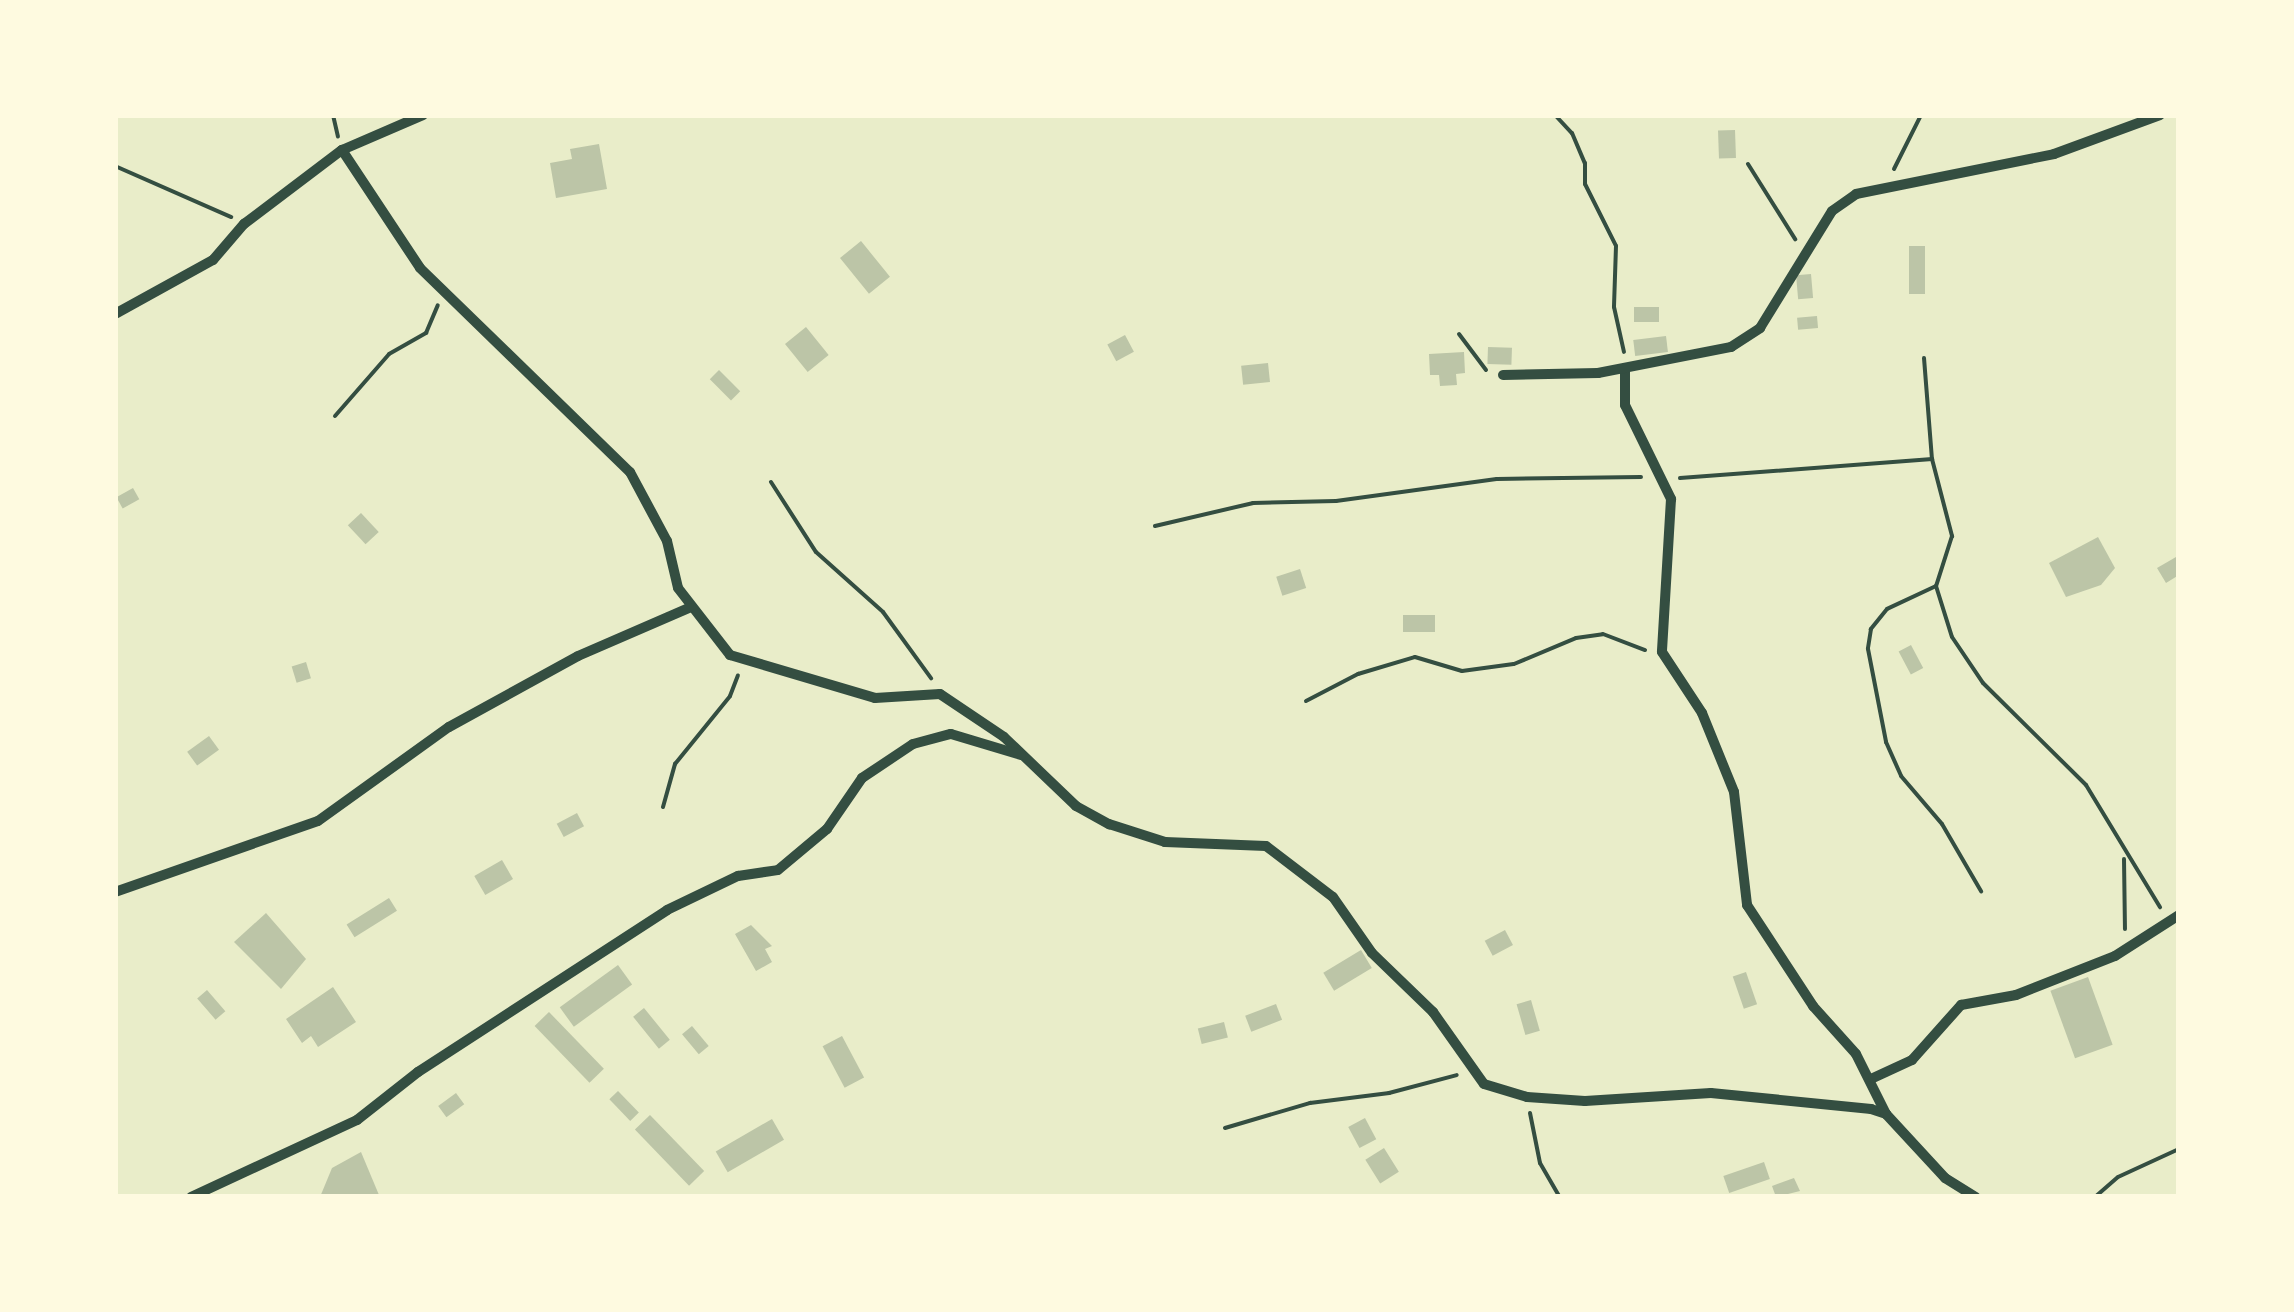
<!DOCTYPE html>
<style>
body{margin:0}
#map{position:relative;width:2294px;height:1312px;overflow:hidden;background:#e9edc9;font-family:"Golos Text",sans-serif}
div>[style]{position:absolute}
.building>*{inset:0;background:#bcc5a7;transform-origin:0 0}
.path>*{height:4px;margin:-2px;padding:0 2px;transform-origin:2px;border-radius:2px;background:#344e41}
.minor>*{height:10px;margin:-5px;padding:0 5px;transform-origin:5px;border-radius:5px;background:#344e41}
span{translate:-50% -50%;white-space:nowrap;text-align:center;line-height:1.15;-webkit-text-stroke:8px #fefae0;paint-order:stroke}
.frame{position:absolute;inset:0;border:118px solid #fefae0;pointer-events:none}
</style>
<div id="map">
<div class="building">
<i style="left:1735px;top:130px;width:28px;height:17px;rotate:88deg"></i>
<i style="clip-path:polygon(599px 144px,607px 189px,556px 198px,550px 163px,572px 159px,570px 149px)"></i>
<i style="left:861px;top:241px;width:46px;height:27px;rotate:51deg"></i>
<i style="left:1909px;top:246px;width:16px;height:48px"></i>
<i style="left:1811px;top:274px;width:24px;height:15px;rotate:85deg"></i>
<i style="left:1634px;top:307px;width:25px;height:15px"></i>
<i style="left:1817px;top:316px;width:12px;height:20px;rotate:85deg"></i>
<i style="left:806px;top:327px;width:36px;height:27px;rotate:51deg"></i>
<i style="left:1125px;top:335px;width:19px;height:20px;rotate:62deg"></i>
<i style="left:1666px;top:336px;width:16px;height:33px;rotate:83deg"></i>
<i style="left:1488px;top:347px;width:24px;height:17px;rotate:2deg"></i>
<i style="clip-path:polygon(1464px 352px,1465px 373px,1456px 374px,1457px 385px,1440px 386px,1439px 375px,1430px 375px,1429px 354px)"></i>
<i style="left:1268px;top:363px;width:19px;height:27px;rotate:84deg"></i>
<i style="left:719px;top:370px;width:30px;height:13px;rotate:45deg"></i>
<i style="left:133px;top:488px;width:13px;height:19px;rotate:61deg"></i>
<i style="left:361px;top:513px;width:26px;height:18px;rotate:47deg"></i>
<i style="clip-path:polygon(2098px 537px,2115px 568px,2101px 585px,2066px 597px,2049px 563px)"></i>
<i style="clip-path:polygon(2176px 557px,2179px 575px,2166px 583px,2157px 568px)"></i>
<i style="left:1300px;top:569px;width:20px;height:25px;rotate:72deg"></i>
<i style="left:1403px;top:615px;width:32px;height:17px"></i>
<i style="left:1911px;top:645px;width:26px;height:14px;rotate:62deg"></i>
<i style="left:306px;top:662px;width:17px;height:15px;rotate:73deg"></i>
<i style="left:209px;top:736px;width:17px;height:27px;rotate:54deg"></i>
<i style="left:577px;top:813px;width:15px;height:23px;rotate:62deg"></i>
<i style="left:502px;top:860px;width:22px;height:32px;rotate:60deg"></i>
<i style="left:389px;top:898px;width:15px;height:50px;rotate:58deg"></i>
<i style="clip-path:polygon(266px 913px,306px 959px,281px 989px,234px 942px)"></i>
<i style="clip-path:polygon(751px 925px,772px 946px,765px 949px,772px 962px,756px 971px,735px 934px)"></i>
<i style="left:1505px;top:930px;width:17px;height:23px;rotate:62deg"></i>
<i style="left:1361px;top:950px;width:21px;height:44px;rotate:59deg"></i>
<i style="left:618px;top:965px;width:24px;height:72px;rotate:54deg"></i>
<i style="left:1746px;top:972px;width:34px;height:14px;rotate:71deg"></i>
<i style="left:2088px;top:977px;width:72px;height:40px;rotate:70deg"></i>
<i style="clip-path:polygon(333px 987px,356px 1022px,318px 1047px,311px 1036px,302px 1043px,286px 1019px)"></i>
<i style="left:207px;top:990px;width:28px;height:13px;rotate:49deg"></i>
<i style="left:1531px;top:1000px;width:32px;height:15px;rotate:74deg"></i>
<i style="left:1276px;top:1004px;width:17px;height:33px;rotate:69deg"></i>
<i style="left:644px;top:1008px;width:41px;height:14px;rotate:51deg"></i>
<i style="left:549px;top:1012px;width:79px;height:20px;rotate:46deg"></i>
<i style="left:1224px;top:1022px;width:16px;height:27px;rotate:76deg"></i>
<i style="left:692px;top:1026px;width:26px;height:13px;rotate:50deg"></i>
<i style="left:842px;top:1036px;width:47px;height:22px;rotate:62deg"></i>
<i style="left:618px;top:1091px;width:30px;height:12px;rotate:46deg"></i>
<i style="left:456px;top:1093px;width:14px;height:22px;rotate:54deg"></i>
<i style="left:650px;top:1115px;width:78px;height:21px;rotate:46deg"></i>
<i style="left:1365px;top:1118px;width:24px;height:19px;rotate:62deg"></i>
<i style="left:772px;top:1119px;width:24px;height:65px;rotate:60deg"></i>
<i style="left:1384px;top:1148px;width:28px;height:22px;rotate:58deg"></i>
<i style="clip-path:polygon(361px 1152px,379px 1195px,320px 1197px,332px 1168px)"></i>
<i style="left:1764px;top:1162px;width:18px;height:43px;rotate:71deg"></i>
<i style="clip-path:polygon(1794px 1178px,1800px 1191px,1776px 1197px,1772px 1186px)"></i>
</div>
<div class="path">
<i style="left:333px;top:115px;width:22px;rotate:77deg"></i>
<i style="left:1555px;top:115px;width:25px;rotate:47deg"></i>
<i style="left:1572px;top:133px;width:33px;rotate:67deg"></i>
<i style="left:1585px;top:163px;width:21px;rotate:90deg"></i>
<i style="left:1585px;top:184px;width:69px;rotate:63.4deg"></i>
<i style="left:1616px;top:246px;width:61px;rotate:91.9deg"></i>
<i style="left:1614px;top:307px;width:46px;rotate:77.5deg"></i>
<i style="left:1748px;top:164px;width:89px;rotate:57.9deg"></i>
<i style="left:115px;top:166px;width:127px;rotate:23.7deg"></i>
<i style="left:1894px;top:169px;width:60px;rotate:-63.4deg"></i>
<i style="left:1459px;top:334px;width:45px;rotate:53.1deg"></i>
<i style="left:1924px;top:358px;width:101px;rotate:85.5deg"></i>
<i style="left:1932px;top:459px;width:80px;rotate:75.4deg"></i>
<i style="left:1952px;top:536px;width:52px;rotate:107.7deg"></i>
<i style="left:1936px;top:586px;width:53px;rotate:72.6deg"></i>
<i style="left:1952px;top:637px;width:55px;rotate:56deg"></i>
<i style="left:1983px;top:683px;width:145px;rotate:44.7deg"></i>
<i style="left:2086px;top:785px;width:143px;rotate:58.8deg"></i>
<i style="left:335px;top:416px;width:82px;rotate:-48.9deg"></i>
<i style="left:389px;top:354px;width:43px;rotate:-29.6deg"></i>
<i style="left:426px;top:333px;width:30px;rotate:-67deg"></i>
<i style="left:1680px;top:478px;width:253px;rotate:-4.3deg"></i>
<i style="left:771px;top:482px;width:83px;rotate:57.3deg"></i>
<i style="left:816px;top:552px;width:90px;rotate:41.8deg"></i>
<i style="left:883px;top:612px;width:82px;rotate:54deg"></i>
<i style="left:1155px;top:526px;width:101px;rotate:-13.2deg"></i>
<i style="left:1253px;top:503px;width:83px;rotate:-1.4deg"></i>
<i style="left:1336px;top:501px;width:162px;rotate:-7.8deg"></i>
<i style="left:1497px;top:479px;width:144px;rotate:-0.8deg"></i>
<i style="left:1936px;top:586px;width:54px;rotate:154.9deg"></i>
<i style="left:1887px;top:609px;width:26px;rotate:129deg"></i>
<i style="left:1871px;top:629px;width:20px;rotate:99deg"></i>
<i style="left:1868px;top:649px;width:95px;rotate:79deg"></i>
<i style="left:1886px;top:742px;width:37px;rotate:66deg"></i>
<i style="left:1901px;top:776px;width:63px;rotate:49.5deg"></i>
<i style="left:1942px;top:824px;width:78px;rotate:59.8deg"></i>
<i style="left:1306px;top:701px;width:59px;rotate:-27.4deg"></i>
<i style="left:1358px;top:674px;width:59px;rotate:-16.6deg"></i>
<i style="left:1415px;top:657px;width:49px;rotate:16.6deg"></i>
<i style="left:1462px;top:671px;width:52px;rotate:-7.7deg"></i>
<i style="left:1514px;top:664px;width:67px;rotate:-22.8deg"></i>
<i style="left:1576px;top:638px;width:27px;rotate:-8deg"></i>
<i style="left:1603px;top:634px;width:45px;rotate:20.9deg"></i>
<i style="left:663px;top:807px;width:45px;rotate:-74.4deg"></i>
<i style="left:675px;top:764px;width:87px;rotate:-51deg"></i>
<i style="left:730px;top:696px;width:22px;rotate:-69deg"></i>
<i style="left:2124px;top:859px;width:70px;rotate:89.2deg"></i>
<i style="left:1530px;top:1113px;width:51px;rotate:78.7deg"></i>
<i style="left:1540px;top:1163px;width:39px;rotate:60deg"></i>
<i style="left:1225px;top:1128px;width:89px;rotate:-16.4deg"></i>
<i style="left:1310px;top:1103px;width:80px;rotate:-7.2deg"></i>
<i style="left:1389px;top:1093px;width:70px;rotate:-14.8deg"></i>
<i style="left:2095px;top:1197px;width:30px;rotate:-41deg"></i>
<i style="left:2118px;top:1177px;width:67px;rotate:-24.7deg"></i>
</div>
<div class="minor">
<i style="left:342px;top:150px;width:141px;rotate:56.5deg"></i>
<i style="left:420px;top:268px;width:293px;rotate:44.2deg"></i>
<i style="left:630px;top:472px;width:78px;rotate:61.8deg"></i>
<i style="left:667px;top:541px;width:48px;rotate:76.8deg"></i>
<i style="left:678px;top:588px;width:85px;rotate:52.2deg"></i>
<i style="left:730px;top:655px;width:151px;rotate:16.5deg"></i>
<i style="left:875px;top:698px;width:65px;rotate:-3.5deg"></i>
<i style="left:940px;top:694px;width:77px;rotate:33.9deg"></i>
<i style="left:1004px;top:737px;width:100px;rotate:43.8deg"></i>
<i style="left:1076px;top:806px;width:38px;rotate:29deg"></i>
<i style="left:1109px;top:824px;width:59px;rotate:17.8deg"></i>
<i style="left:1165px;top:842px;width:101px;rotate:2.3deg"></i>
<i style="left:1266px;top:846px;width:84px;rotate:37.3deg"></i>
<i style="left:1333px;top:897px;width:68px;rotate:55.1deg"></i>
<i style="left:1372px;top:953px;width:85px;rotate:44deg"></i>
<i style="left:1433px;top:1012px;width:88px;rotate:54.7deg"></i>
<i style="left:1484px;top:1084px;width:45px;rotate:16.8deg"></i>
<i style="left:1527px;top:1097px;width:58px;rotate:3.9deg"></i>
<i style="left:1585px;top:1101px;width:126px;rotate:-3.6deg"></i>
<i style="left:1711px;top:1093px;width:161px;rotate:5.7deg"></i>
<i style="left:1871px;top:1109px;width:16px;rotate:18deg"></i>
<i style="left:1886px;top:1114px;width:87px;rotate:47.3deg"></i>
<i style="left:1945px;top:1178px;width:36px;rotate:32deg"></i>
<i style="left:115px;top:314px;width:112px;rotate:-28.9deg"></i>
<i style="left:213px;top:260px;width:48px;rotate:-49.3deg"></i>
<i style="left:244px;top:224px;width:123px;rotate:-37.1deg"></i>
<i style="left:342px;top:150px;width:88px;rotate:-23.4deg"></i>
<i style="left:1625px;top:368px;width:37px;rotate:90deg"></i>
<i style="left:1625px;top:405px;width:105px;rotate:63.9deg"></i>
<i style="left:1671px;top:499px;width:153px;rotate:93.4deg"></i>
<i style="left:1662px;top:652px;width:73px;rotate:56.7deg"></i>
<i style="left:1702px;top:713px;width:85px;rotate:67.9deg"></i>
<i style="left:1734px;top:792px;width:114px;rotate:83.4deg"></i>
<i style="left:1747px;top:905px;width:121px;rotate:56.8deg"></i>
<i style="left:1813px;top:1006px;width:64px;rotate:48.1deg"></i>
<i style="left:1856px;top:1054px;width:67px;rotate:63.4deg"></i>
<i style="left:1503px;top:375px;width:95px;rotate:-1.2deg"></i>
<i style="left:1598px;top:373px;width:136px;rotate:-11.1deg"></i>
<i style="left:1731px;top:347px;width:35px;rotate:-33deg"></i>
<i style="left:1760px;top:328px;width:137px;rotate:-58.4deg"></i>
<i style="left:1832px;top:211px;width:29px;rotate:-35deg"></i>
<i style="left:1856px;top:194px;width:202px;rotate:-11.4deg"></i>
<i style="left:2054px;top:154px;width:113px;rotate:-20.2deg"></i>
<i style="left:115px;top:892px;width:215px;rotate:-19.3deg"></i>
<i style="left:318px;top:821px;width:161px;rotate:-35.7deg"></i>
<i style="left:449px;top:727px;width:147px;rotate:-28.8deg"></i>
<i style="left:578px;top:656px;width:121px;rotate:-23.4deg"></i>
<i style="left:1873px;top:1078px;width:43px;rotate:-24.8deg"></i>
<i style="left:1912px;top:1060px;width:74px;rotate:-48.3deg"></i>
<i style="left:1961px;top:1005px;width:56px;rotate:-10.3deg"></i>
<i style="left:2016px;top:995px;width:106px;rotate:-21.5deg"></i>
<i style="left:2115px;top:956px;width:76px;rotate:-32.6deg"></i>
<i style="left:191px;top:1197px;width:183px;rotate:-24.9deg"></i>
<i style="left:357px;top:1120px;width:78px;rotate:-38.2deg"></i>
<i style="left:418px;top:1072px;width:297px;rotate:-33deg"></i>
<i style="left:667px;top:910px;width:79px;rotate:-25.6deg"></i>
<i style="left:738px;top:876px;width:40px;rotate:-8.5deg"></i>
<i style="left:778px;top:870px;width:64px;rotate:-39.9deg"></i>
<i style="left:827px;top:829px;width:62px;rotate:-55.5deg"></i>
<i style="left:862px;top:778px;width:61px;rotate:-33.7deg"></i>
<i style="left:913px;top:744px;width:39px;rotate:-15deg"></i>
<i style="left:951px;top:734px;width:73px;rotate:16.7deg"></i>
</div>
<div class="frame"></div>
</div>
